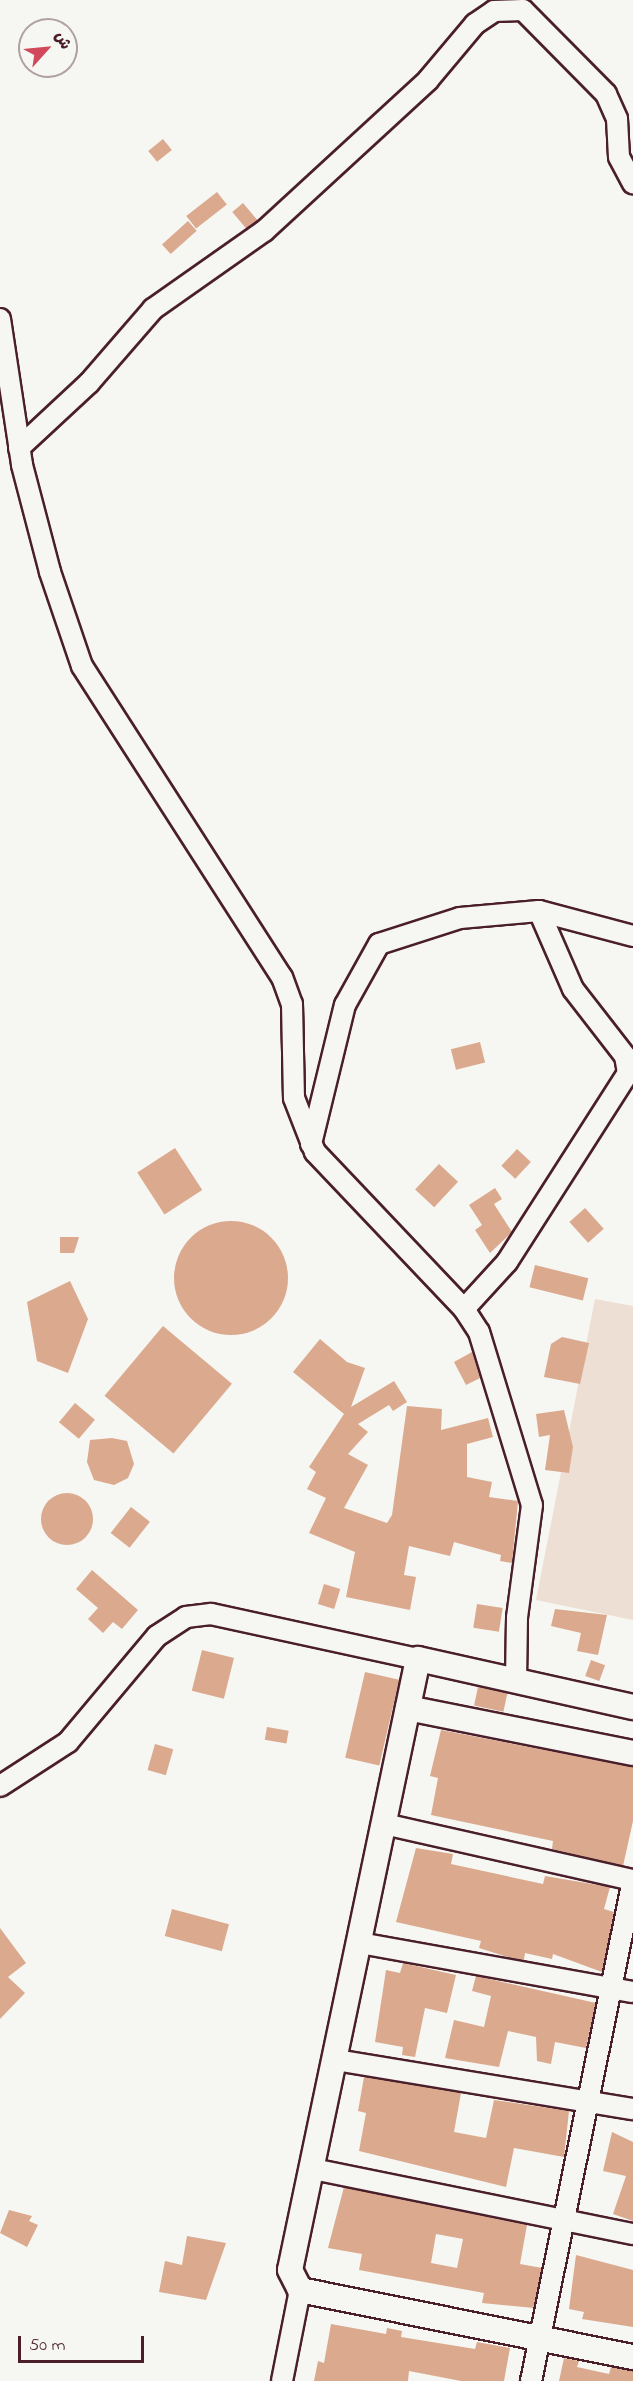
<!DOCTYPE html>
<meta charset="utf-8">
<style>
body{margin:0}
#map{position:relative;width:633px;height:2381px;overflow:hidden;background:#f6f6f2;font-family:"Indie Flower","Playpen Sans Arabic",sans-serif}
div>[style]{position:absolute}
.built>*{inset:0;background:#eedfd4}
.building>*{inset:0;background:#dbaa8e;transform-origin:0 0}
.round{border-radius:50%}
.roads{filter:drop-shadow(2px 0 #4a1f2b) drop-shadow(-2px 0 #4a1f2b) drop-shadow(0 2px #4a1f2b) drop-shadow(0 -2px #4a1f2b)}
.minor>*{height:20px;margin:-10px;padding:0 10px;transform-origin:10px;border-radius:10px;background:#f6f6f2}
.tertiary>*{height:24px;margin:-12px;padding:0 12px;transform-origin:12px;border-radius:12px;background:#f6f6f2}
span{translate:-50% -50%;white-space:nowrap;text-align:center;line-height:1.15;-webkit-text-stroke:5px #f6f6f2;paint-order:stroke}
.north{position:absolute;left:18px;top:18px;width:60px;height:60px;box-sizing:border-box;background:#f6f6f2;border:2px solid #b1a0a2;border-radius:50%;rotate:63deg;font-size:16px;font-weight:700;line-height:24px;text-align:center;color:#4a1f2b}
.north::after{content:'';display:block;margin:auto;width:21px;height:27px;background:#d1495b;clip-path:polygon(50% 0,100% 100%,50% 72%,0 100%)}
.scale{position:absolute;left:18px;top:2336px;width:126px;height:27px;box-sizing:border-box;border:3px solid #4a1f2b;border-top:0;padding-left:8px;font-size:18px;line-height:21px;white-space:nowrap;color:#4a1f2b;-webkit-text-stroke:4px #f6f6f2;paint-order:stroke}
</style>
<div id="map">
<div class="built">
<i style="clip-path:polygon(595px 1299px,633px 1306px,633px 1620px,536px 1600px)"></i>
</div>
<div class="building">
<i style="left:163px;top:139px;width:14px;height:19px;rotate:51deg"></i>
<i style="left:217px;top:192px;width:16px;height:39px;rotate:52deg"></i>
<i style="left:243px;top:203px;width:23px;height:14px;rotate:50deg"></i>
<i style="left:188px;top:221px;width:13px;height:35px;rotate:48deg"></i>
<i style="left:480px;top:1042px;width:21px;height:30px;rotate:76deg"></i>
<i style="left:175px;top:1148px;width:50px;height:45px;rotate:57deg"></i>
<i style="left:517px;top:1149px;width:19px;height:23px;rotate:43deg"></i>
<i style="left:439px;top:1164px;width:26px;height:35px;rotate:43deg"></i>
<i style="clip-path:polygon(495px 1188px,502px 1199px,494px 1204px,512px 1232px,490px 1253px,475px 1230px,482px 1225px,469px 1205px)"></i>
<i style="left:585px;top:1208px;width:28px;height:21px;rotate:48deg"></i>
<i class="round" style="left:174px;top:1221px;width:114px;height:114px"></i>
<i style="clip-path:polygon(60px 1237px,79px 1237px,74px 1253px,60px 1253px)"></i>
<i style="left:535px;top:1265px;width:55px;height:23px;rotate:14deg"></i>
<i style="clip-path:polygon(70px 1281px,88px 1319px,68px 1373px,37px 1361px,27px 1302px)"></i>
<i style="left:163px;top:1326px;width:90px;height:91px;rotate:40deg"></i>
<i style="clip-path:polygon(562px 1337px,589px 1343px,580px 1384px,544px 1377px,551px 1344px)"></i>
<i style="clip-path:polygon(320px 1339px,347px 1362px,365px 1368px,351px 1407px,394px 1381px,407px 1402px,393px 1411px,389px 1405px,358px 1424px,368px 1432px,348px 1454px,368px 1465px,344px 1508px,387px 1523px,392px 1515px,407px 1406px,442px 1409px,441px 1430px,488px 1418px,493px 1437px,467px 1444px,467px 1477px,492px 1482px,489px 1497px,518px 1501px,512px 1563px,500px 1561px,501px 1555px,454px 1542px,450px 1556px,409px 1546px,404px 1575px,416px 1577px,410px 1610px,346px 1597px,355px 1552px,309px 1533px,326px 1498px,307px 1489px,316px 1472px,309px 1467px,344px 1414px,293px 1372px)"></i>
<i style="clip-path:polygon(472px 1352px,480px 1378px,466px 1385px,454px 1362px)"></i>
<i style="left:75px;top:1403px;width:26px;height:25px;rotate:40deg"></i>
<i style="clip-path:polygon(564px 1410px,573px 1447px,569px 1473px,545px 1470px,550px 1435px,539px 1437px,536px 1414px)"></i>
<i style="clip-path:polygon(112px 1438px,127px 1441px,134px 1464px,128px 1478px,114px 1485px,94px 1480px,87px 1462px,90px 1440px)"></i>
<i class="round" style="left:41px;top:1493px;width:52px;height:52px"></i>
<i style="left:131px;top:1507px;width:24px;height:33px;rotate:38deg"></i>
<i style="clip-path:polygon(92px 1570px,138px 1610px,122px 1629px,113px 1622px,103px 1633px,88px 1619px,98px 1608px,76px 1589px)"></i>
<i style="left:324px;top:1584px;width:17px;height:21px;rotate:17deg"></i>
<i style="left:477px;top:1604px;width:26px;height:24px;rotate:9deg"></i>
<i style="clip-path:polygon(555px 1609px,607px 1615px,598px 1655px,577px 1651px,581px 1633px,551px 1626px)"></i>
<i style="left:202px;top:1650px;width:33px;height:42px;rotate:14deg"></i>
<i style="left:591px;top:1660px;width:15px;height:17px;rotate:20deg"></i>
<i style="left:365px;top:1672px;width:35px;height:88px;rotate:13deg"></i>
<i style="left:478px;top:1687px;width:30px;height:19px;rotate:12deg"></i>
<i style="left:267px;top:1727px;width:22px;height:13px;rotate:10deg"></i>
<i style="clip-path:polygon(441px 1730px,633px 1767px,633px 1821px,623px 1866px,552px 1849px,553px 1841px,431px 1815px,438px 1778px,430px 1776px)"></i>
<i style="left:155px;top:1744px;width:19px;height:27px;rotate:16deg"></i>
<i style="clip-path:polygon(416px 1848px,453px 1854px,451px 1864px,543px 1884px,545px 1876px,610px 1887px,604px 1909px,614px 1912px,602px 1972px,553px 1954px,552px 1959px,525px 1953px,524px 1960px,511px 1958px,479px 1948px,481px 1941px,396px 1922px)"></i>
<i style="left:172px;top:1909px;width:59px;height:28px;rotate:15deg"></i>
<i style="clip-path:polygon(0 1928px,26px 1963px,8px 1977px,25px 1993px,0 2019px)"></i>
<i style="clip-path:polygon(403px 1963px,456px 1975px,447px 2013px,425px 2008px,415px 2057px,402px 2055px,403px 2047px,375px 2042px,386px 1970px,400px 1973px)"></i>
<i style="clip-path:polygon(476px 1976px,596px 2003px,586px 2048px,555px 2042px,551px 2064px,537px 2061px,536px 2037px,508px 2031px,499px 2067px,445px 2058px,454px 2020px,484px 2027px,491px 1996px,472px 1991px)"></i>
<i style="clip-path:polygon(364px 2077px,461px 2093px,454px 2132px,486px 2138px,494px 2100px,569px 2111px,564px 2157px,514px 2148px,506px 2187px,359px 2151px,366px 2113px,358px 2111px)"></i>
<i style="clip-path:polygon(612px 2132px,633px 2142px,633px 2221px,613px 2214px,626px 2176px,603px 2171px)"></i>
<i style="clip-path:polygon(evenodd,344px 2187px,527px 2225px,520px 2264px,542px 2268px,534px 2308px,482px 2303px,484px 2293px,359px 2270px,362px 2254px,328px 2248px,344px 2187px,436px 2234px,463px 2239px,457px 2268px,431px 2263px,436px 2234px)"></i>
<i style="clip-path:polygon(9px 2210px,32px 2216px,29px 2221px,38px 2225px,27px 2247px,0 2233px)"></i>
<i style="clip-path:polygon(187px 2236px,226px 2243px,206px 2300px,159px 2292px,165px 2261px,182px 2265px)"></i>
<i style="clip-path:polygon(576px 2255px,633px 2270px,633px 2327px,582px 2319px,584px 2312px,569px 2309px)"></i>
<i style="clip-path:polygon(331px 2324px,386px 2334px,387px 2328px,402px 2331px,401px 2337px,475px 2349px,477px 2342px,510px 2348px,504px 2381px,461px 2381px,409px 2371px,408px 2381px,314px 2381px,318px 2361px,324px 2363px)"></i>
<i style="clip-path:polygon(564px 2358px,579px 2361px,577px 2367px,609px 2374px,611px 2367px,633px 2371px,633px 2381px,559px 2381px)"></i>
</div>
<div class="roads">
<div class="minor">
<i style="left:0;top:319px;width:148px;rotate:81.4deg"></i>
<i style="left:22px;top:465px;width:111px;rotate:75.3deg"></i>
<i style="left:50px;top:572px;width:99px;rotate:71.2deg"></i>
<i style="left:82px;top:666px;width:370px;rotate:57.3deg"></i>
<i style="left:282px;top:977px;width:29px;rotate:70deg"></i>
<i style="left:292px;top:1004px;width:94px;rotate:88.8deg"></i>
<i style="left:294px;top:1098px;width:58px;rotate:68.7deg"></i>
<i style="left:315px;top:1152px;width:216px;rotate:46.5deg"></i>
<i style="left:464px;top:1309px;width:27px;rotate:57deg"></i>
<i style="left:479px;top:1332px;width:181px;rotate:73deg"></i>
<i style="left:532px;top:1505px;width:114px;rotate:97.6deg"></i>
<i style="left:517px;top:1618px;width:62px;rotate:90.9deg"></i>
<i style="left:19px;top:448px;width:96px;rotate:-42.9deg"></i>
<i style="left:89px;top:383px;width:98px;rotate:-49.1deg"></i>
<i style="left:153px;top:309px;width:136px;rotate:-35.1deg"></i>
<i style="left:264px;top:231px;width:223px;rotate:-42.6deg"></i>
<i style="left:428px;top:80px;width:73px;rotate:-50deg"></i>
<i style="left:475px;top:24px;width:23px;rotate:-34deg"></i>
<i style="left:494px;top:11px;width:29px;rotate:-2deg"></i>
<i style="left:523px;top:10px;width:118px;rotate:45.3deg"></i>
<i style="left:606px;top:94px;width:27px;rotate:66deg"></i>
<i style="left:617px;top:119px;width:38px;rotate:87deg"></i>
<i style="left:619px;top:157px;width:30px;rotate:62deg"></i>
<i style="left:311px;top:1144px;width:143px;rotate:-76.3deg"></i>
<i style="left:345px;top:1005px;width:70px;rotate:-60.9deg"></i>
<i style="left:379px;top:944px;width:85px;rotate:-17.8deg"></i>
<i style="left:460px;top:918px;width:79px;rotate:-5.1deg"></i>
<i style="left:539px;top:911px;width:97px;rotate:14.9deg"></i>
<i style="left:464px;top:1309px;width:64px;rotate:-47.5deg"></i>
<i style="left:507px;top:1262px;width:224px;rotate:-57.4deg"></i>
<i style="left:628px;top:1073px;width:17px;rotate:-100deg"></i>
<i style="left:625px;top:1056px;width:85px;rotate:-127.8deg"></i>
<i style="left:573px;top:989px;width:85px;rotate:-113.6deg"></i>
<i style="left:0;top:1786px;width:81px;rotate:-32.9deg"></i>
<i style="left:68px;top:1742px;width:138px;rotate:-50deg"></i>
<i style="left:157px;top:1636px;width:35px;rotate:-33deg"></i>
<i style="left:186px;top:1617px;width:25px;rotate:-7deg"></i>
<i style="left:211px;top:1614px;width:212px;rotate:12.3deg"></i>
<i style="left:384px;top:1824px;width:255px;rotate:12.7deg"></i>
<i style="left:360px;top:1943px;width:277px;rotate:10.2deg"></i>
<i style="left:336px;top:2060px;width:301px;rotate:9.4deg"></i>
<i style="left:313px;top:2169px;width:327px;rotate:11.5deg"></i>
<i style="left:282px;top:2381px;width:93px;rotate:-78.8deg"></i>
<i style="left:531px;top:2381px;width:511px;rotate:-78.49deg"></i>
</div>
<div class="tertiary">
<i style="left:633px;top:1707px;width:220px;rotate:-167.4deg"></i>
<i style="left:418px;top:1659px;width:624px;rotate:101.83deg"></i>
<i style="left:290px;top:2270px;width:22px;rotate:63deg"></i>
<i style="left:300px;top:2290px;width:340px;rotate:11.4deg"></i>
<i style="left:408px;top:1708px;width:229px;rotate:11.3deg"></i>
</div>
</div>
<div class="north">ش</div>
<div class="scale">50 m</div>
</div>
